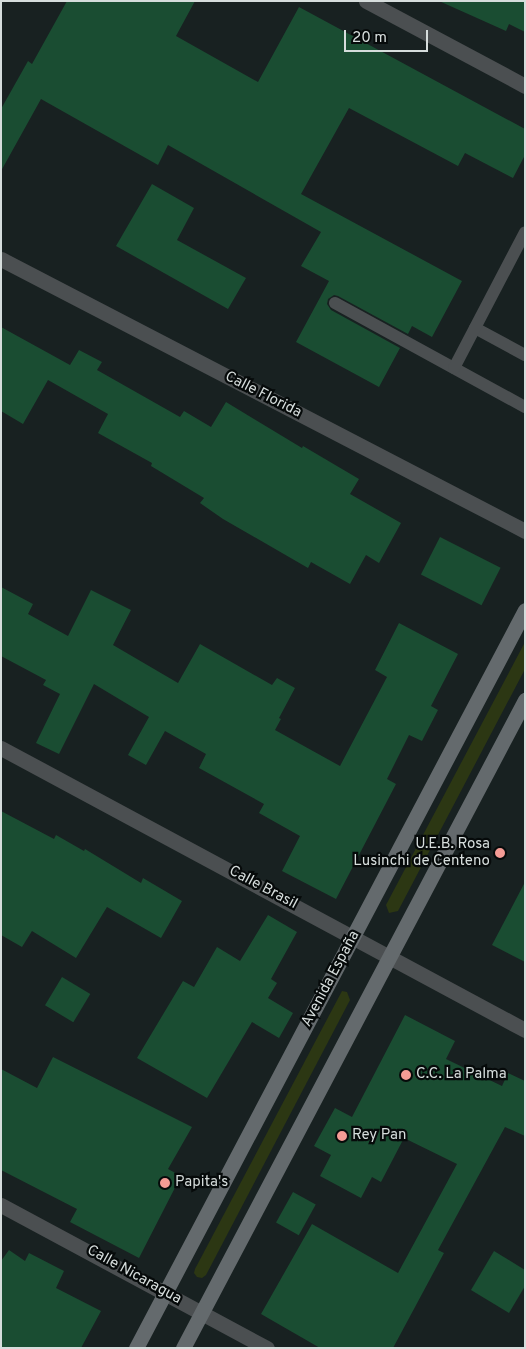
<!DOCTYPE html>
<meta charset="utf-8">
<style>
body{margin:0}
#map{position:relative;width:526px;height:1349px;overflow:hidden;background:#182121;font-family:Overpass,sans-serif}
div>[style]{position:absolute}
.green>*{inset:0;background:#2c3713}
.building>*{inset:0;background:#1a4d32;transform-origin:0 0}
.service>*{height:12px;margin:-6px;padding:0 6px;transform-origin:6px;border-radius:6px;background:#4b4f51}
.minor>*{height:15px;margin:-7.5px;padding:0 7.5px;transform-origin:7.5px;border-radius:7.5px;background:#4b4f51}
.secondary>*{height:15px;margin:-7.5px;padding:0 7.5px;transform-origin:7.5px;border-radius:7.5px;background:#646a6d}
.dots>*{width:14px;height:14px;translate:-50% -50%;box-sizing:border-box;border:2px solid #060a0a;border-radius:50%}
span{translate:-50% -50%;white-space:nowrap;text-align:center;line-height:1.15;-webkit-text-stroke:4.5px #060a0a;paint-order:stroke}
.street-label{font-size:15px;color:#d6dddc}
.poi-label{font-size:15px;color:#d6dddc}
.right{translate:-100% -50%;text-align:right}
.left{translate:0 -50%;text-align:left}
.frame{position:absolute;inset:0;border:2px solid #d6dddc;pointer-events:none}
.scale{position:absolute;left:344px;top:30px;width:84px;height:22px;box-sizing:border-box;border:2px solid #d6dddc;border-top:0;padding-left:6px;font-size:15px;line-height:18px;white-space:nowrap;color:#d6dddc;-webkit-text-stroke:4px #060a0a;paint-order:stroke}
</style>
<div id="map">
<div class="green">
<i style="clip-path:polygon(525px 642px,525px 669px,398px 911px,389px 913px,386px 905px)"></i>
<i style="clip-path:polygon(342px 991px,347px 992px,350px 1000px,206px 1275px,202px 1278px,197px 1277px,194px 1273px,195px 1269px)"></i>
</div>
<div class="building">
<i style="clip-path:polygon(67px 1px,195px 1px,176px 36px,258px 82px,299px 7px,525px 129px,525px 155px,513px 178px,465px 153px,458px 166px,349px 108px,301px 194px,462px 281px,432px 337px,412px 326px,408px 334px,338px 296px,334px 295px,328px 299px,327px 304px,331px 310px,400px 348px,379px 387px,296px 342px,329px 281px,301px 266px,321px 232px,168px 145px,158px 165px,41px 99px,1px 171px,1px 109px,28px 61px,32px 64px)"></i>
<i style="clip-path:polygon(439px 1px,525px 1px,525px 32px,509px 24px,506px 31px)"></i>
<i style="clip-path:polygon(152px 184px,194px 208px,177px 240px,246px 278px,228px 309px,116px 246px)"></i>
<i style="clip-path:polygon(1px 327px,70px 365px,79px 350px,102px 362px,97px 370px,180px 417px,184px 411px,211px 427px,226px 402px,302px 448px,303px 446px,359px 479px,350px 494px,401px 523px,379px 563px,366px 555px,350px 584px,311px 562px,308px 568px,223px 519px,200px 503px,204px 498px,151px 466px,152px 463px,98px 433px,108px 414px,48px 380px,23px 424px,1px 411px)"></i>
<i style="left:440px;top:537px;width:68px;height:42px;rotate:27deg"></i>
<i style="clip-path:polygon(1px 587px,33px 604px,28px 614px,68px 636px,91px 590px,131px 610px,113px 645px,178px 683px,200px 644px,272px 685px,277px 678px,295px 688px,279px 718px,281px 719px,275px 730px,340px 766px,387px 677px,375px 670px,399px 623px,458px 654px,431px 706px,438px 710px,422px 741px,409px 735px,387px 779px,396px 784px,336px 899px,282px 871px,300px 836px,259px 813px,264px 804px,199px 768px,206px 754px,165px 731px,146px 765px,128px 755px,149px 717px,94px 684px,59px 754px,36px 743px,60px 694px,43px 685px,46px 680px,1px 656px)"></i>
<i style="clip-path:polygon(1px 811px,54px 839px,56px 835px,84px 851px,85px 849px,141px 883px,143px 878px,182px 901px,161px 938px,107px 907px,76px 958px,32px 931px,22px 947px,1px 935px)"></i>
<i style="clip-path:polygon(525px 882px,525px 962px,492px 945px)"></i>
<i style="clip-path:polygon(268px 915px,297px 932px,271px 979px,277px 983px,268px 998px,293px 1013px,279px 1038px,252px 1022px,207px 1098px,137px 1058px,183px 981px,194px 987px,217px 947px,240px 961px)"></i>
<i style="left:62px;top:977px;width:33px;height:33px;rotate:31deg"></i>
<i style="clip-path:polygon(405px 1015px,455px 1041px,446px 1059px,502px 1086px,508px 1073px,525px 1081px,525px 1136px,505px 1127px,438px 1250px,444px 1253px,393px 1348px,320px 1348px,261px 1314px,312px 1224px,398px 1273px,457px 1164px,404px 1138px,381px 1182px,372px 1177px,361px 1198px,320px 1176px,331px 1155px,314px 1146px,335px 1108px,352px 1117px)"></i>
<i style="clip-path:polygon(53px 1057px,192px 1127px,168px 1169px,181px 1176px,139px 1258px,70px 1222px,77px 1209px,1px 1170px,1px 1069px,37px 1088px)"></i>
<i style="left:293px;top:1192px;width:26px;height:35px;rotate:29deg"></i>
<i style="clip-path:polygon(9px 1250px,25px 1261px,29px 1253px,64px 1271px,56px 1288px,101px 1311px,81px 1348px,1px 1348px,1px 1261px)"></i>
<i style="clip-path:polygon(494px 1251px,525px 1270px,525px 1286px,509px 1313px,471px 1290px)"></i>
</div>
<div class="service">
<i style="left:335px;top:303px;width:217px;rotate:28.7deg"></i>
<i style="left:475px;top:328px;width:57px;rotate:28.4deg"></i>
<i style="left:454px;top:368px;width:153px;rotate:-62.4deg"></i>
</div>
<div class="minor">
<i style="left:366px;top:1px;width:180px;rotate:28.1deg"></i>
<i style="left:1px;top:259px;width:590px;rotate:27.43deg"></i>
<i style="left:1px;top:748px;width:595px;rotate:28.29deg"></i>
<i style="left:1px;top:1205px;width:302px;rotate:28.3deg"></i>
</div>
<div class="secondary">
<i style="left:136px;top:1348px;width:834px;rotate:-62.21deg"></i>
<i style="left:183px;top:1348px;width:733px;rotate:-62.18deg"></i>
</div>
<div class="dots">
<i style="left:500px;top:853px;background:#f59c95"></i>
<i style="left:406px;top:1075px;background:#f59c95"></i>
<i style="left:342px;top:1136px;background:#f59c95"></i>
<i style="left:165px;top:1183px;background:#f59c95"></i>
</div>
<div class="street-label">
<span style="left:263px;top:395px;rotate:27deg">Calle Florida</span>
<span style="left:263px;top:888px;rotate:28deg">Calle Brasil</span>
<span style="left:331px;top:979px;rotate:-62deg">Avenida España</span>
<span style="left:134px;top:1275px;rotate:29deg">Calle Nicaragua</span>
</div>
<div class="poi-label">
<span class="right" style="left:490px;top:853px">U.E.B. Rosa<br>Lusinchi de Centeno</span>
<span class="left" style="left:416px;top:1075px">C.C. La Palma</span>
<span class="left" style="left:352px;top:1136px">Rey Pan</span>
<span class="left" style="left:175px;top:1183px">Papita's</span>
</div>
<div class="frame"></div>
<div class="scale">20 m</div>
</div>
